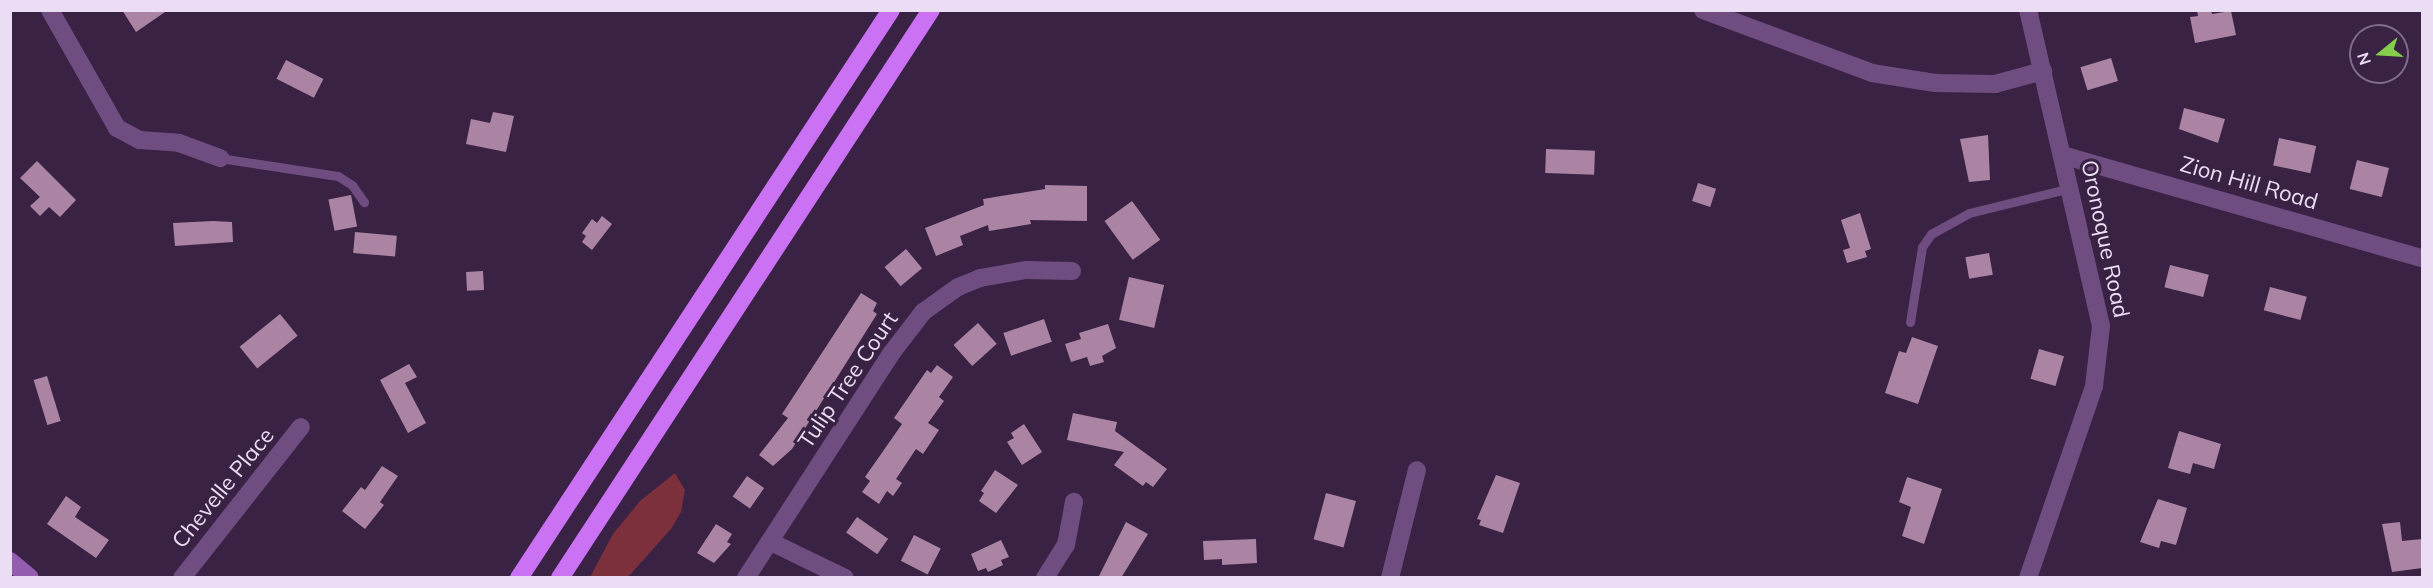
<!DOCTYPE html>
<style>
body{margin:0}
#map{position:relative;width:2433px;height:588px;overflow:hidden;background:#392244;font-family:Mulish,sans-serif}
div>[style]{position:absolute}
.green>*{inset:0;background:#7c303b}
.building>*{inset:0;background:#ab84a3;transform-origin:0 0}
.service>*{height:9px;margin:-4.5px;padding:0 4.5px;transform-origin:4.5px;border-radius:4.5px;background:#6f4d81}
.minor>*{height:18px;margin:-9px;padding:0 9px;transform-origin:9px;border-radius:9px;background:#6f4d81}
.tertiary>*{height:18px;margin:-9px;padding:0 9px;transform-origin:9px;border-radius:9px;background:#6f4d81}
.secondary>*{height:18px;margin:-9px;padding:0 9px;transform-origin:9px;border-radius:9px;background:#945daf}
.motorway>*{height:18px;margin:-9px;padding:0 9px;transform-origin:9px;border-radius:9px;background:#ca71f4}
span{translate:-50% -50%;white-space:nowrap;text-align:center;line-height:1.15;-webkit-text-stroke:6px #392244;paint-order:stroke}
.street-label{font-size:22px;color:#ebddf3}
.frame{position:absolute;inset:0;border:12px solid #ebddf3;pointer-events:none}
.north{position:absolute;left:2349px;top:24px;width:60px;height:60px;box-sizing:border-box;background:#392244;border:2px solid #806d8a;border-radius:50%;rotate:252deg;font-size:16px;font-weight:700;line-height:24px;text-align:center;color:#ebddf3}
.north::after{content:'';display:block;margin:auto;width:21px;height:27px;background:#85cf4c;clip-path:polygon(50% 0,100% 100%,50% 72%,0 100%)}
</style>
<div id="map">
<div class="green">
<i style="clip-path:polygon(675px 473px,685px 490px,681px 512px,671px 529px,628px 577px,590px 577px,613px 534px,640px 501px)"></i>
</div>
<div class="building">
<i style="clip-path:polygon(122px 10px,168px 10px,136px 32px)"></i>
<i style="clip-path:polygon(2197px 10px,2211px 10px,2212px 14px,2231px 11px,2236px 35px,2195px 43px,2190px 17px,2198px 16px)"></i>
<i style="left:2111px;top:58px;width:24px;height:32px;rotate:73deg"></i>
<i style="left:286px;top:60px;width:42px;height:21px;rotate:27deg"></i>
<i style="clip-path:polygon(2184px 108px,2225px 119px,2218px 143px,2179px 129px)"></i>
<i style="clip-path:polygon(493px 112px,514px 116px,506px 152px,466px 144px,471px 119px,490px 123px)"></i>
<i style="clip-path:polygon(1988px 135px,1990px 180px,1969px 182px,1960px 139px)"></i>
<i style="left:2279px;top:138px;width:38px;height:28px;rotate:12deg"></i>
<i style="left:1546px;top:149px;width:49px;height:24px;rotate:2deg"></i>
<i style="left:2357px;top:160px;width:33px;height:30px;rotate:14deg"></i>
<i style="clip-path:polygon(37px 161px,76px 200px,60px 217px,49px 207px,40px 216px,30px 206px,40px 197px,20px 178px)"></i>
<i style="left:1698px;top:183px;width:19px;height:19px;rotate:18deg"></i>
<i style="clip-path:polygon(1045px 185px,1087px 186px,1087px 221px,1030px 220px,1031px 224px,989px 231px,988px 225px,960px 236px,963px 245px,936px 256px,925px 228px,984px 205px,983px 199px,1045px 189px)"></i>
<i style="left:351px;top:195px;width:32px;height:23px;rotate:79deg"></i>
<i style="left:1132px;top:201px;width:48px;height:34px;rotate:54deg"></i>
<i style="clip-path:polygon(1860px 213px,1871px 249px,1865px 251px,1867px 257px,1847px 263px,1843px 250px,1850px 248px,1841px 220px)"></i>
<i style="clip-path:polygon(602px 216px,612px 224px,592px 250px,582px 242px,586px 236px,582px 233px,592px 219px,597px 223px)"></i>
<i style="clip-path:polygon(213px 221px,232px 222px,233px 242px,175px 246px,173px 223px)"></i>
<i style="left:355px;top:232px;width:42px;height:21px;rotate:5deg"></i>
<i style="left:906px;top:249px;width:25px;height:28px;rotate:50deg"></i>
<i style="left:1989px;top:253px;width:22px;height:24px;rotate:80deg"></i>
<i style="left:2170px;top:265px;width:40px;height:23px;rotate:14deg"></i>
<i style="left:483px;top:271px;width:19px;height:17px;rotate:87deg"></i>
<i style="left:1129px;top:277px;width:36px;height:44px;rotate:13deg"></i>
<i style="left:2270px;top:287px;width:38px;height:24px;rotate:15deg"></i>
<i style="clip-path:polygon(861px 293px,877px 303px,873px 311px,877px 314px,792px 449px,773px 466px,759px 455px,788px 418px,782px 414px)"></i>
<i style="left:280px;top:314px;width:28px;height:52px;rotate:51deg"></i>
<i style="left:1044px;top:319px;width:24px;height:43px;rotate:71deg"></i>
<i style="left:978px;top:323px;width:28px;height:33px;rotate:48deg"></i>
<i style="clip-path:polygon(1108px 324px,1116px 348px,1102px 356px,1104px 362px,1090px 366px,1087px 357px,1071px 362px,1065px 344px,1081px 339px,1079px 333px)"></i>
<i style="clip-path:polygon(1912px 337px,1938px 346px,1918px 404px,1885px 393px,1899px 351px,1906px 353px)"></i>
<i style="left:2039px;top:349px;width:26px;height:31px;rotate:16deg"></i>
<i style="clip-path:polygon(409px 364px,417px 377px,405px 383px,426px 423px,408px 433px,380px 380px)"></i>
<i style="clip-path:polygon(937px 365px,953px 377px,939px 397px,944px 401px,928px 423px,939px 430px,923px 454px,916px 449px,896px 479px,902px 483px,893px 496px,887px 491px,879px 504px,862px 492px,870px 481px,865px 477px,902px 424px,894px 418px,927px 370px,931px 373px)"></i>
<i style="left:47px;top:376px;width:47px;height:14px;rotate:73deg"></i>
<i style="clip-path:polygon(1073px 413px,1117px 422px,1115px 431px,1167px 469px,1153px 487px,1146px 482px,1143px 486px,1114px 465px,1124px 452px,1067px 440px)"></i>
<i style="clip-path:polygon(1024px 424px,1042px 452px,1022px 465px,1007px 442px,1014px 438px,1011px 433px)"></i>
<i style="clip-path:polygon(2179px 431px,2221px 444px,2214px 469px,2193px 463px,2190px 474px,2168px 468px)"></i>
<i style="clip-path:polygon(382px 466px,398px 476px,380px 502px,384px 505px,365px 529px,342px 511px,361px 487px,365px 490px)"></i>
<i style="clip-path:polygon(995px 470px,1018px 485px,996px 513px,979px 501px,984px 493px,981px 491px)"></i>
<i style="clip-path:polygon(1496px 475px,1520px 483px,1503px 533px,1479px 525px,1481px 520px,1477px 519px)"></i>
<i style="left:747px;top:476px;width:21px;height:25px;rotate:35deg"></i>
<i style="clip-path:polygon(1907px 477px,1942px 489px,1924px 544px,1902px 536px,1911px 507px,1899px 502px)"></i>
<i style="left:1326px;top:493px;width:31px;height:48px;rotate:15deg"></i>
<i style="clip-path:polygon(66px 496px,81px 507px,75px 517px,109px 540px,96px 558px,47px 524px)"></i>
<i style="clip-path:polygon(2158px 499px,2187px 508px,2176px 545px,2161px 541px,2159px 548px,2140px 542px)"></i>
<i style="left:857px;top:517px;width:38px;height:19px;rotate:35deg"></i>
<i style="clip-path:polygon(1126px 522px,1148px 534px,1121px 578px,1098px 578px)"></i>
<i style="clip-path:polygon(2400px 522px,2402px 541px,2422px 539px,2422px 568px,2392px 572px,2382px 524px)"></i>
<i style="clip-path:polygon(716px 524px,732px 534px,727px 542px,731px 544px,714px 563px,697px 553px)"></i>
<i style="left:914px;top:535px;width:30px;height:29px;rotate:27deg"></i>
<i style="clip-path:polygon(1256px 539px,1257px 563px,1222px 565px,1222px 559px,1204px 560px,1203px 541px)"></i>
<i style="clip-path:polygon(1001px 540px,1009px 557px,1001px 560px,1003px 565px,988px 572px,986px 568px,978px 571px,971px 554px)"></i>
</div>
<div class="service">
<i style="left:220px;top:158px;width:119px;rotate:8.7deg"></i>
<i style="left:338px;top:176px;width:17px;rotate:33deg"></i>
<i style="left:352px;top:185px;width:21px;rotate:55deg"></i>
<i style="left:1910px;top:322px;width:76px;rotate:-80.9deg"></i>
<i style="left:1922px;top:247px;width:16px;rotate:-55deg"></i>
<i style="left:1931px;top:234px;width:43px;rotate:-28.9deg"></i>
<i style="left:1969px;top:213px;width:105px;rotate:-13.8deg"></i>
</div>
<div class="minor">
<i style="left:50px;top:10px;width:136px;rotate:60.4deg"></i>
<i style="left:117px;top:128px;width:26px;rotate:28deg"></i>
<i style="left:140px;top:140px;width:39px;rotate:4deg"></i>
<i style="left:179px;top:143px;width:44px;rotate:20.1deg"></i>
<i style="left:1703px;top:10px;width:180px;rotate:20.4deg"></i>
<i style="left:1872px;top:73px;width:64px;rotate:9deg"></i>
<i style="left:1935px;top:83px;width:60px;rotate:1deg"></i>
<i style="left:1995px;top:84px;width:50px;rotate:-15.2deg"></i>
<i style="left:2062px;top:155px;width:374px;rotate:16deg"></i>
<i style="left:771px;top:542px;width:82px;rotate:25.9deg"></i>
<i style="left:182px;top:578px;width:192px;rotate:-51.8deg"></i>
<i style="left:746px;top:578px;width:265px;rotate:-57.1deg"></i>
<i style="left:890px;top:355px;width:54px;rotate:-52.5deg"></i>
<i style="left:923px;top:312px;width:43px;rotate:-35.5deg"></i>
<i style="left:958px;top:287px;width:24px;rotate:-22deg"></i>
<i style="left:980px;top:278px;width:47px;rotate:-9.9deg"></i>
<i style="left:1026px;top:270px;width:46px;rotate:1.2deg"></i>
<i style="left:1045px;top:578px;width:39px;rotate:-58deg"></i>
<i style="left:1066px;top:545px;width:44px;rotate:-79.5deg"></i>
<i style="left:1390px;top:578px;width:111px;rotate:-76deg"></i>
</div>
<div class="tertiary">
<i style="left:2028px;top:578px;width:203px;rotate:-71deg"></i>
<i style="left:2094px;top:386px;width:60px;rotate:-83.3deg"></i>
<i style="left:2101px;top:326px;width:324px;rotate:-103deg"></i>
</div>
<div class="secondary">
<i style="left:10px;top:561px;width:26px;rotate:40deg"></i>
</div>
<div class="motorway">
<i style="left:519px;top:578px;width:679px;rotate:-56.78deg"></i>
<i style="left:560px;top:578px;width:678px;rotate:-56.85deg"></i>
</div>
<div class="street-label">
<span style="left:2249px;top:183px;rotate:16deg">Zion Hill Road</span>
<span style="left:2105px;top:239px;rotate:78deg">Oronoque Road</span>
<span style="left:848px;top:380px;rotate:-56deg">Tulip Tree Court</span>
<span style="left:223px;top:488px;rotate:-51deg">Chevelle Place</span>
</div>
<div class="frame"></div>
<div class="north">N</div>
</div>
